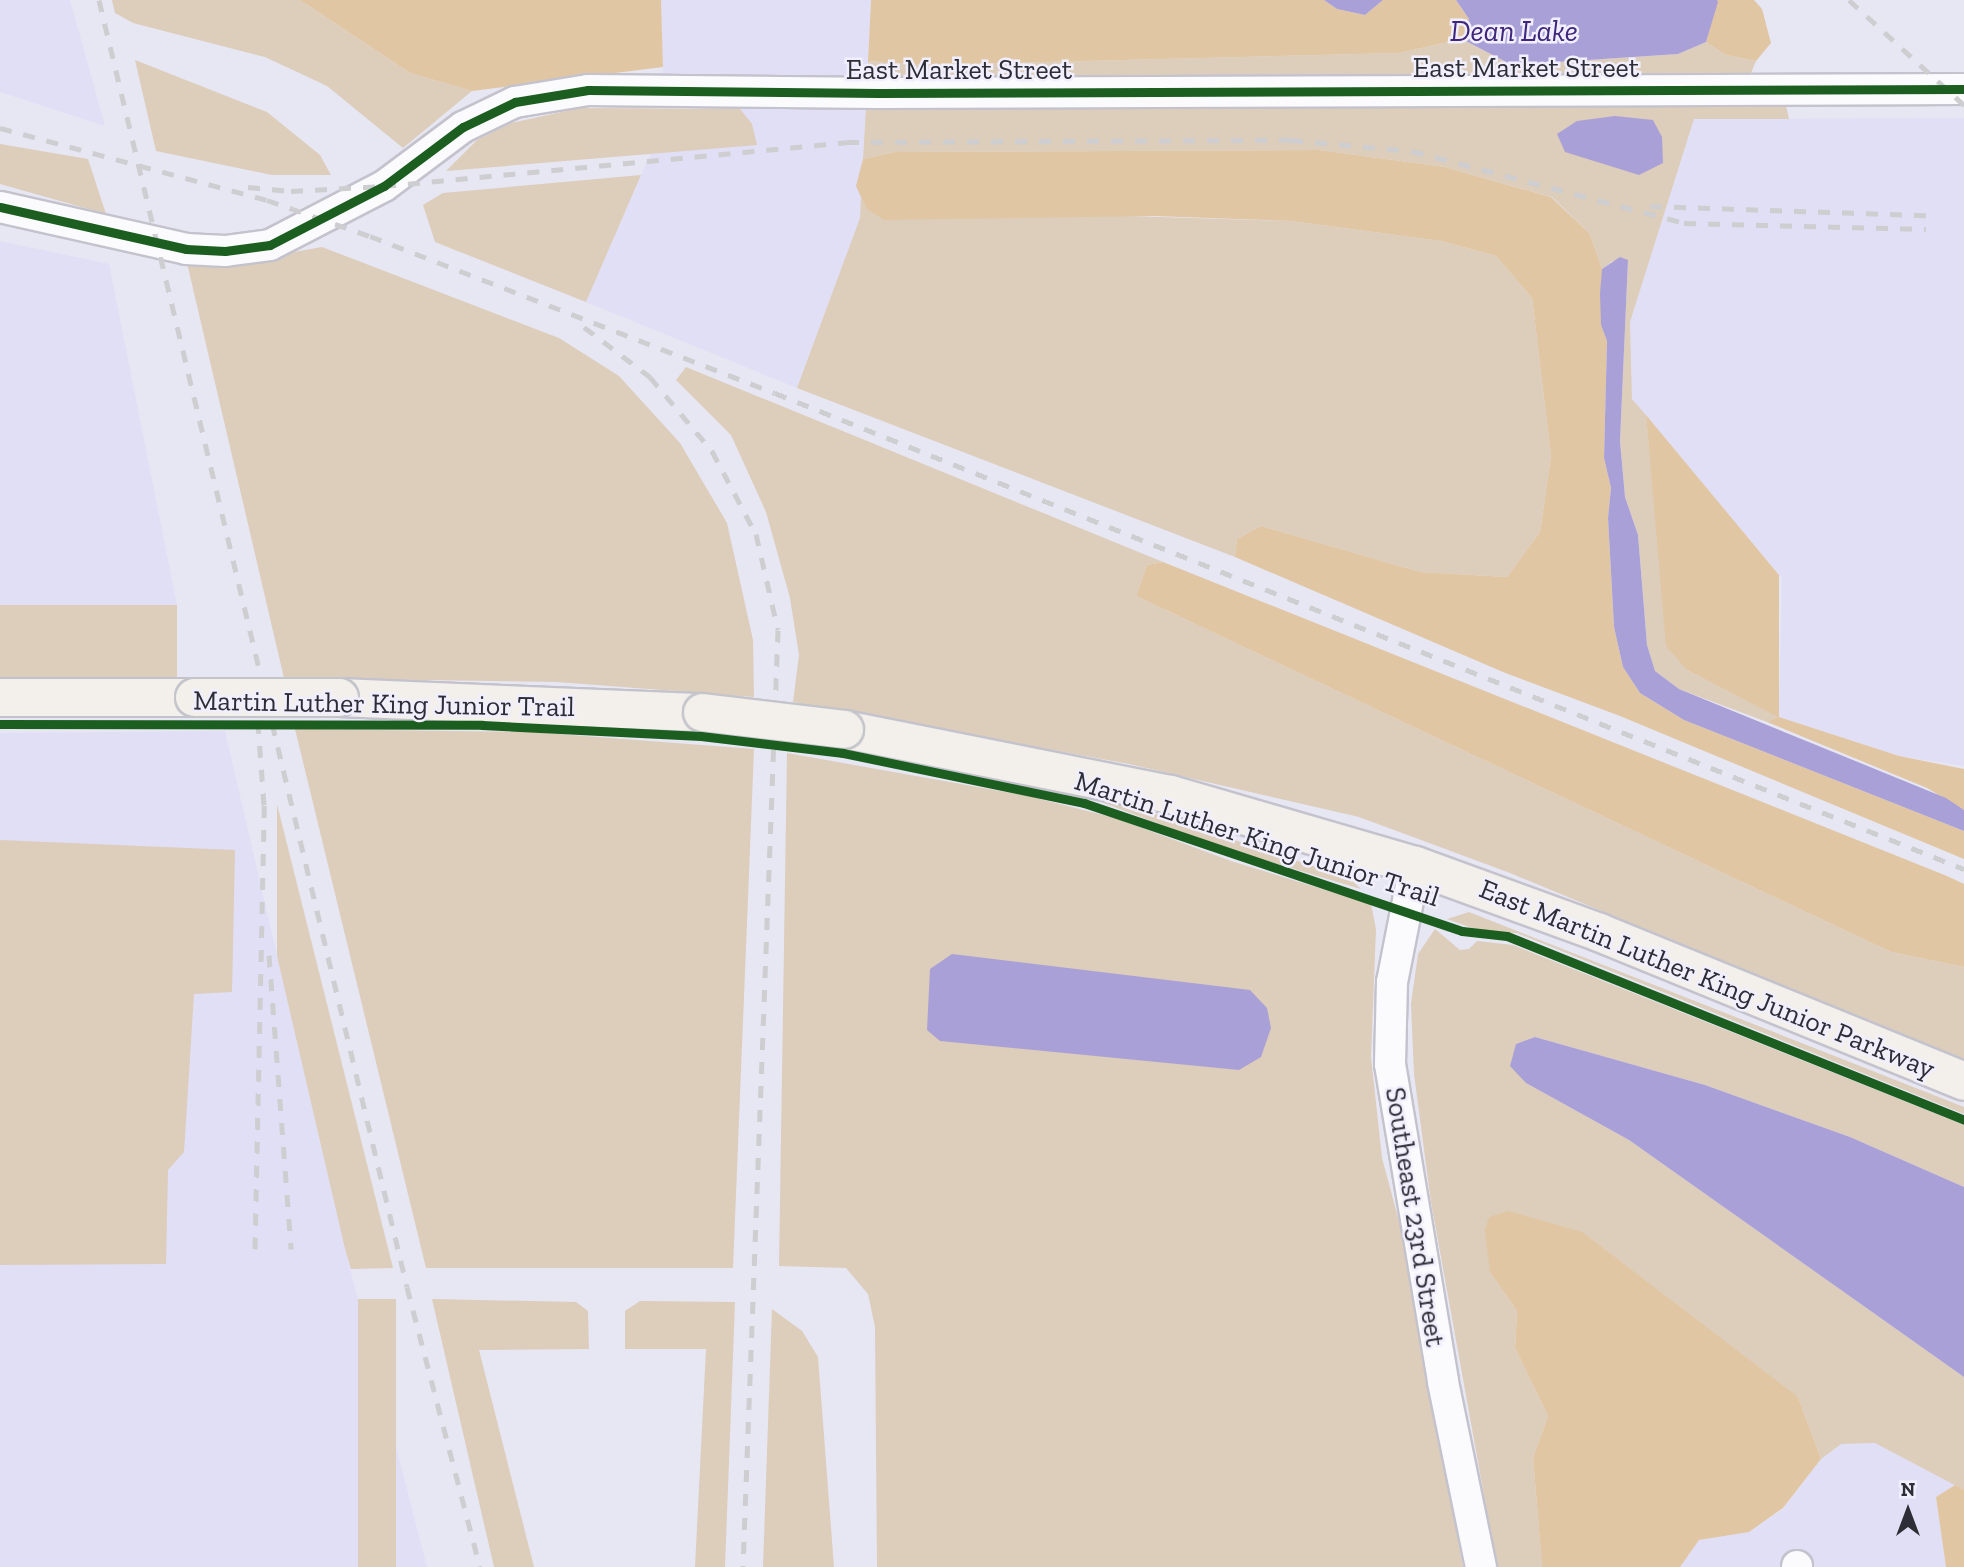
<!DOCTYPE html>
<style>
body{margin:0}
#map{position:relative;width:1964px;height:1567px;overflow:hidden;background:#e7e6f3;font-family:"Zilla Slab",serif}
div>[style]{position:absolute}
.built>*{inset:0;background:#e1dff5}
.green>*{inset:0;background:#ddcdbb;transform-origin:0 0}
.forest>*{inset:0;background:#e1c6a3}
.water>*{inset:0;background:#a9a0d7}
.roads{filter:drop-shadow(2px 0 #c4c3cd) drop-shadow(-2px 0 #c4c3cd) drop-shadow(0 2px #c4c3cd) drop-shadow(0 -2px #c4c3cd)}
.minor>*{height:30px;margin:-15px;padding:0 15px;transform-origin:15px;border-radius:15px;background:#fbfbfd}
.major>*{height:37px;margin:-18.5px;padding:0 18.5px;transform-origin:18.5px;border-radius:18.5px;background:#f3efeb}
.rail>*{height:5px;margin-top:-2.5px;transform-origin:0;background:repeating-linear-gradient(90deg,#cecdd0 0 12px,transparent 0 24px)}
.bridges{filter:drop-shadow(2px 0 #c4c4cb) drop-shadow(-2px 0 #c4c4cb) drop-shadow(0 2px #c4c4cb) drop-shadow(0 -2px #c4c4cb)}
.major-bridge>*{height:37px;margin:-18.5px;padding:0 18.5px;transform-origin:18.5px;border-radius:18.5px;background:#f3efeb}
.cycleway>*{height:9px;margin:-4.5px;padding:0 4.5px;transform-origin:4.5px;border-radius:4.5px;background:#1b5e20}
span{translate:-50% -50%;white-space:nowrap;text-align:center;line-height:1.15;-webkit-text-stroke:5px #f1effd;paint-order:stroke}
.street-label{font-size:28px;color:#2d2d35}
.water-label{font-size:30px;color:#3f277d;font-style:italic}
.north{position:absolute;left:1873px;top:1476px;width:70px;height:70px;-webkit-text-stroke:5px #f1effd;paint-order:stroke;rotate:0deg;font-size:19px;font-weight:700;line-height:28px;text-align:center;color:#2d2d35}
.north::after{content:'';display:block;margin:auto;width:24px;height:32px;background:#2d2d35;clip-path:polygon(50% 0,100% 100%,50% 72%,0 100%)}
</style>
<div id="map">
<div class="built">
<i style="clip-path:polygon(0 0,70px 0,105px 126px,0 92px)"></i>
<i style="clip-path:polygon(661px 0,871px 0,860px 218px,797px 388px,586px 302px,664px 122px)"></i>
<i style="clip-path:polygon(1964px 118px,1964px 766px,1899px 756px,1779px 717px,1782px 578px,1632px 399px,1630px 322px,1694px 119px)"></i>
<i style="clip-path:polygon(0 241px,109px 264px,177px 605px,0 605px)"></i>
<i style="clip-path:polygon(225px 731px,345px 1249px,427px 1567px,0 1567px,0 733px)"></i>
<i style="clip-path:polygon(1875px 1443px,1955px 1485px,1936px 1497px,1946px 1567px,1680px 1567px,1699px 1540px,1749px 1532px,1783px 1509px,1821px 1459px,1841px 1444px)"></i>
</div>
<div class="green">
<i style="clip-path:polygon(112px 0,300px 0,410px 73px,472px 91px,403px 148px,327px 86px,265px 57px,133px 23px,115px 13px)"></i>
<i style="clip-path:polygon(1462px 39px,1512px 65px,1678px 54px,1706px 42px,1726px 55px,1756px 61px,1751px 73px,867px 76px,868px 61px,930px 65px,1399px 53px)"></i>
<i style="clip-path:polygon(135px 60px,267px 112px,320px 155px,331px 175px,272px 175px,156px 151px)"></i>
<i style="clip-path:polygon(1785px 101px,1789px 119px,1694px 119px,1630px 322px,1632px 399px,1646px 415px,1659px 550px,1687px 670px,1779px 717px,1767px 722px,1679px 689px,1655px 671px,1647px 645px,1638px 535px,1625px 497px,1620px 441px,1628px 261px,1613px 261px,1602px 269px,1590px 234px,1552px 197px,1445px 167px,1319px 150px,895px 152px,863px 159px,866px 106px)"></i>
<i style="clip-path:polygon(580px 108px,740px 109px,752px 124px,757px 145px,446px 171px,477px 140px,511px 123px)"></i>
<i style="clip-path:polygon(0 144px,88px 159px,106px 214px,0 184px)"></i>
<i style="clip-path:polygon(641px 175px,586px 302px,435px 242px,423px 205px,443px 193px)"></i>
<i style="clip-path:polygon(861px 197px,866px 208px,1291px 221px,1441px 241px,1496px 256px,1532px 298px,1551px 456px,1540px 532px,1507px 577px,1420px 572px,1261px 526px,1237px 539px,1235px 557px,797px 388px,860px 218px)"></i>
<i style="clip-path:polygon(322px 247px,559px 338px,619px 376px,680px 443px,727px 523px,753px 640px,754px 697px,557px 682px,284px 678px,187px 263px,250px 260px)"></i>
<i style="clip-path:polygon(686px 367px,1163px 562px,1147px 565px,1136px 596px,1891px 952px,1964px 967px,1964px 1062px,1510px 873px,1359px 817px,1129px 764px,793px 702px,799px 655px,790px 598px,766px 512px,731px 435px,676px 380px)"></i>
<i style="left:0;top:605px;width:177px;height:74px"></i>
<i style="clip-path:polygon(295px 729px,532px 732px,754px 749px,733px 1268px,426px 1268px)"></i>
<i style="clip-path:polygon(787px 753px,1028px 796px,1115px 818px,1231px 861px,1371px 904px,1376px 929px,1371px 1057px,1382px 1158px,1400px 1225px,1463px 1567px,877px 1567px,875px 1327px,868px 1294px,846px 1268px,779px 1266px)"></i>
<i style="clip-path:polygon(880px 753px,1102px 796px,1349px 878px,1361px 889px,1221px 847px,1101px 802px)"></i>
<i style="clip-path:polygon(277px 804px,393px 1268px,351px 1269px,345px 1249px,277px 956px)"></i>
<i style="clip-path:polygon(0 840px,235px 850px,232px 992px,194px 994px,184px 1152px,168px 1170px,166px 1264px,0 1265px)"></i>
<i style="clip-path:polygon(1469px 912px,1964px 1107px,1964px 1114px,1517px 933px,1480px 931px,1447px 919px)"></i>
<i style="clip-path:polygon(1435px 929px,1460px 950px,1469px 949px,1477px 941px,1513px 945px,1964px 1125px,1964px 1187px,1850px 1137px,1705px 1085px,1535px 1037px,1516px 1044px,1526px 1083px,1629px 1140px,1964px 1377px,1964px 1490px,1875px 1443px,1841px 1444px,1821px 1459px,1798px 1397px,1490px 1272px,1517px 1311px,1515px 1348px,1548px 1416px,1533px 1458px,1542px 1567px,1497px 1567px,1431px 1202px,1414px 1074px,1411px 1004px,1418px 954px)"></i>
<i style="left:358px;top:1299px;width:38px;height:277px"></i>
<i style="clip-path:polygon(432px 1299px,576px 1302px,588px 1311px,589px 1349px,479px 1350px,534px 1567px,494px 1567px)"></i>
<i style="clip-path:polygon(640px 1301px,735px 1302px,725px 1567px,695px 1567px,706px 1349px,625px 1349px,625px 1311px)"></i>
<i style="clip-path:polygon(772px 1309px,802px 1331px,818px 1357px,834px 1567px,763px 1567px)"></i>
</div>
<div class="forest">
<i style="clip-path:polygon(300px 0,661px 0,663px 67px,472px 91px,410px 73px)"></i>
<i style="clip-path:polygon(871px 0,1324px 0,1337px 9px,1365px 15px,1383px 0,1456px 0,1469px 19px,1462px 39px,1399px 53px,930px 65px,868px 61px)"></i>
<i style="clip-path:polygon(1717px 0,1754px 0,1762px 9px,1771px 43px,1756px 61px,1726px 55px,1706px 42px)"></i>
<i style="clip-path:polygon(1319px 150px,1445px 167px,1551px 197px,1590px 234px,1602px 269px,1601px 325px,1607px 341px,1604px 458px,1611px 488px,1608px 518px,1614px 627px,1623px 667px,1640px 693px,1684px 720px,1964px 831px,1964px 859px,1620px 716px,1503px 672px,1235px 557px,1237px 539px,1261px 526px,1420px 572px,1507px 577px,1540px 532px,1551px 456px,1532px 298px,1496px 256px,1441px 241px,1291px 221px,1153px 216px,884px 220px,866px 208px,856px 186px,863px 159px,895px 152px)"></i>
<i style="clip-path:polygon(1646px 415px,1779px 575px,1779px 717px,1899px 756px,1964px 769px,1964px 810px,1927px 788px,1767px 722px,1778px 717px,1687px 670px,1666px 646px)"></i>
<i style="clip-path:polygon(1163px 562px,1947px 876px,1964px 884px,1964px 967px,1891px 952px,1136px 596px,1147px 565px)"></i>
<i style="clip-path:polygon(1508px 1211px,1582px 1232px,1798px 1397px,1821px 1459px,1783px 1508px,1749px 1532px,1699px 1540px,1680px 1567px,1542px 1567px,1533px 1458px,1548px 1416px,1515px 1348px,1517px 1311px,1490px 1272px,1485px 1230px,1489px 1217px)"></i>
<i style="clip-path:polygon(1955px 1485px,1964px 1490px,1964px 1567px,1946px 1567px,1936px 1497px)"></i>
</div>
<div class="water">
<i style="clip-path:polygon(1324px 0,1383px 0,1365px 15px,1337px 9px)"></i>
<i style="clip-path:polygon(1456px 0,1717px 0,1718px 2px,1706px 42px,1678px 54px,1512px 65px,1462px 39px,1469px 19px)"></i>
<i style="clip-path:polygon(1615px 116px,1653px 120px,1662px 137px,1663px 163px,1639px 175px,1565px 152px,1557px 134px,1577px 121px)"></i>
<i style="clip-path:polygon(1620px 257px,1628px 260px,1620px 441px,1625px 497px,1638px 535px,1647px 645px,1655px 671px,1679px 689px,1946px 798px,1964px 810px,1964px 831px,1684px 720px,1640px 693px,1623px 667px,1614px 627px,1608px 518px,1611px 488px,1604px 458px,1607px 341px,1601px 325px,1600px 293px,1602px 269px)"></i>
<i style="clip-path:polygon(952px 954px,1250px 990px,1267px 1008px,1271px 1028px,1261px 1057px,1239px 1070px,940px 1041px,927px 1030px,930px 969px)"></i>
<i style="clip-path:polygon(1535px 1037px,1705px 1085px,1850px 1137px,1964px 1187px,1964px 1377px,1629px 1140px,1526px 1083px,1510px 1066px,1516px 1044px)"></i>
</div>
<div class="roads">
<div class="minor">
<i style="left:0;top:207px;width:191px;rotate:12.7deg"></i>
<i style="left:186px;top:249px;width:39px;rotate:3deg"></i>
<i style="left:225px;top:251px;width:45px;rotate:-7.6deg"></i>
<i style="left:270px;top:245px;width:128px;rotate:-27.4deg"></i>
<i style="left:384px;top:186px;width:99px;rotate:-36.8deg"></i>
<i style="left:463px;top:127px;width:58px;rotate:-25.7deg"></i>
<i style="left:515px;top:102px;width:74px;rotate:-9.3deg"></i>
<i style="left:588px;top:90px;width:291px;rotate:0.6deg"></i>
<i style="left:879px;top:93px;width:1085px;rotate:-0.21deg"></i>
<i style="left:1415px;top:865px;width:119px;rotate:101.1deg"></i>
<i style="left:1392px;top:982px;width:82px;rotate:91.4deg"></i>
<i style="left:1390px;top:1064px;width:322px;rotate:80.5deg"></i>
<i style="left:1443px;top:1382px;width:189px;rotate:78.4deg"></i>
<i style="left:1797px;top:1566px;width:1px;rotate:90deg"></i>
</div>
<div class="major">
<i style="left:0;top:697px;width:194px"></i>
<i style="left:339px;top:697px;width:363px;rotate:2.4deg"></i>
<i style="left:844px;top:729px;width:332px;rotate:11.3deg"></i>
<i style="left:1170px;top:794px;width:255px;rotate:16.2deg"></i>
<i style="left:1415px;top:865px;width:196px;rotate:20deg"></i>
<i style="left:1599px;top:932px;width:394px;rotate:22.2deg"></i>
</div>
</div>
<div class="rail">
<i style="left:99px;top:0;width:1323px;rotate:76.54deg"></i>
<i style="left:407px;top:1287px;width:289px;rotate:75.4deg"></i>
<i style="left:1849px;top:0;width:156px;rotate:42.4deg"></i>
<i style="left:0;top:128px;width:277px;rotate:15.1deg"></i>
<i style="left:267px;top:200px;width:109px;rotate:19.3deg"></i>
<i style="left:370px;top:236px;width:434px;rotate:21.2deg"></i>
<i style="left:775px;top:393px;width:1281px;rotate:21.82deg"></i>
<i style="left:248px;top:187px;width:43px;rotate:5.3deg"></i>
<i style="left:291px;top:191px;width:93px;rotate:-3.1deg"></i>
<i style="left:384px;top:186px;width:465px;rotate:-5.4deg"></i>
<i style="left:847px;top:142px;width:444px;rotate:-0.3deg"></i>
<i style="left:1291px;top:140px;width:121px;rotate:5.2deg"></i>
<i style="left:1412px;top:151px;width:281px;rotate:14.8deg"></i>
<i style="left:1684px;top:223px;width:242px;rotate:1.4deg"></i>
<i style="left:1650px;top:206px;width:276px;rotate:1.9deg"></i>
<i style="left:584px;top:327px;width:83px;rotate:37.1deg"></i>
<i style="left:650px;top:377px;width:97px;rotate:50deg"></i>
<i style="left:712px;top:451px;width:94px;rotate:62.1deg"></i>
<i style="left:756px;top:534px;width:98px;rotate:77.1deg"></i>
<i style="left:778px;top:630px;width:938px;rotate:92.14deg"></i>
<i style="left:269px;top:955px;width:295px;rotate:85.7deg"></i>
<i style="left:255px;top:1249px;width:444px;rotate:-88.8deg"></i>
<i style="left:264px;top:805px;width:124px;rotate:-94.2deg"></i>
</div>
<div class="bridges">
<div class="major-bridge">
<i style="left:194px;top:697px;width:145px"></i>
<i style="left:702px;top:712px;width:143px;rotate:6.8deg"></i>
</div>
</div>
<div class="cycleway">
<i style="left:0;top:207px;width:191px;rotate:12.7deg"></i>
<i style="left:186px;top:249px;width:39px;rotate:3deg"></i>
<i style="left:225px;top:251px;width:45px;rotate:-7.6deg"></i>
<i style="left:270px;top:245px;width:128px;rotate:-27.4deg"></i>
<i style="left:384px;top:186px;width:99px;rotate:-36.8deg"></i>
<i style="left:463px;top:127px;width:58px;rotate:-25.7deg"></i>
<i style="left:515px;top:102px;width:74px;rotate:-9.3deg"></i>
<i style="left:588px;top:90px;width:291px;rotate:0.6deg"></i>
<i style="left:879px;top:93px;width:1085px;rotate:-0.21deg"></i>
<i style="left:0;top:724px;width:482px;rotate:0.1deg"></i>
<i style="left:482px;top:725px;width:219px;rotate:2.9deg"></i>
<i style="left:701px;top:736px;width:143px;rotate:6.8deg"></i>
<i style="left:843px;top:753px;width:246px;rotate:11.7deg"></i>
<i style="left:1084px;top:803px;width:399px;rotate:18.7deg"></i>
<i style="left:1462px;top:931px;width:45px;rotate:6.3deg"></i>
<i style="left:1507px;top:936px;width:493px;rotate:21.9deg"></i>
</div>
<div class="street-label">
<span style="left:1526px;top:68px">East Market Street</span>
<span style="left:959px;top:70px">East Market Street</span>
<span style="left:384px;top:704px;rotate:1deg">Martin Luther King Junior Trail</span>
<span style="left:1257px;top:839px;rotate:18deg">Martin Luther King Junior Trail</span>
<span style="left:1707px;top:979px;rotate:22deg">East Martin Luther King Junior Parkway</span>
<span style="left:1415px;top:1217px;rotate:81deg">Southeast 23rd Street</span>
</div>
<div class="water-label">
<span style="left:1514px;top:31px">Dean Lake</span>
</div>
<div class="north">N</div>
</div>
